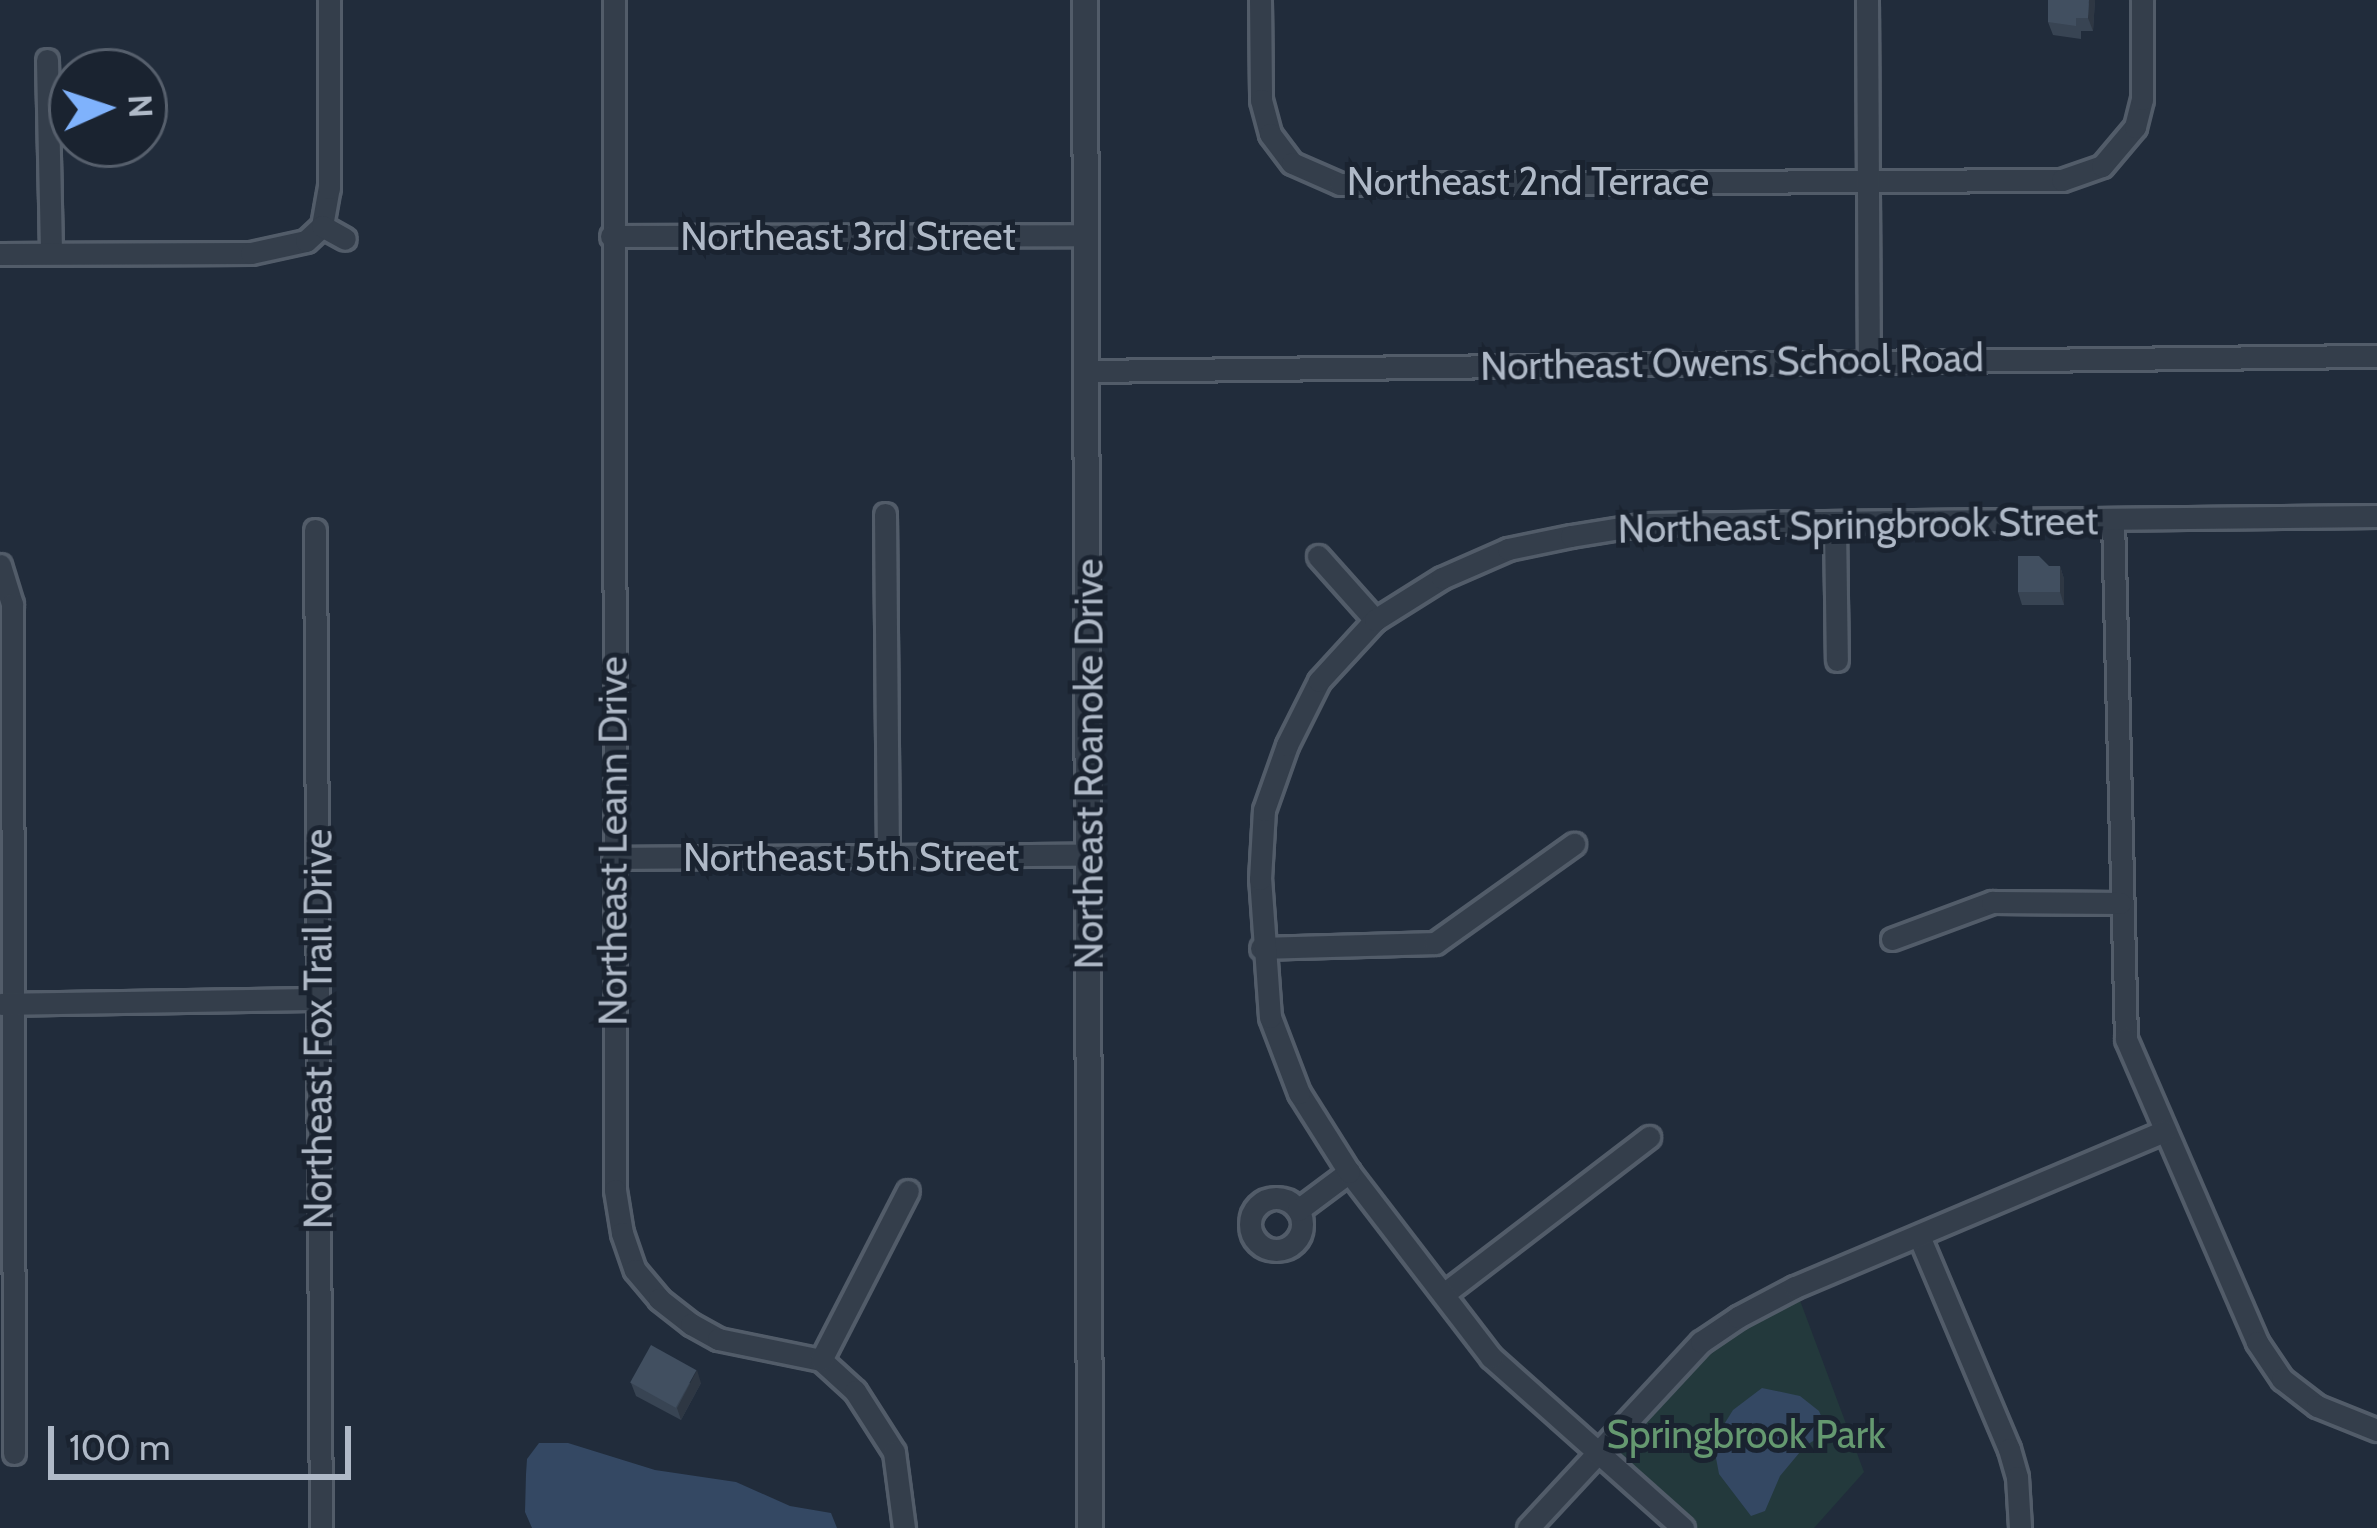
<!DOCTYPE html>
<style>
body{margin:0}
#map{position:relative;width:2377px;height:1528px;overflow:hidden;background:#212c3b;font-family:Cabin,sans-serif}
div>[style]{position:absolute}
.green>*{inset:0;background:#23393c}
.water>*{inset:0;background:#344863}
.roads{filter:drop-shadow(3px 0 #525c69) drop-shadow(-3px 0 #525c69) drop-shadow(0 3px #525c69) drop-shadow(0 -3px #525c69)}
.minor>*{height:21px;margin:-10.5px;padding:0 10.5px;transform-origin:10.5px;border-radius:10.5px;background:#343e4b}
.minor>.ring{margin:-10.5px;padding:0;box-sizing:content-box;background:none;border:21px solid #343e4b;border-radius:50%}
.tertiary>*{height:24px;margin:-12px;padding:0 12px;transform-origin:12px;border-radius:12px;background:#343e4b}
.wall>*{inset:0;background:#384453}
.shaded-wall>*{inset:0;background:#2e3743}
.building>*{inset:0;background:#414f60;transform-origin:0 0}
span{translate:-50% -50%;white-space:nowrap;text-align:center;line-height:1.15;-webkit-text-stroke:10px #1a2330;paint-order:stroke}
.street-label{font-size:39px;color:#afb9c7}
.park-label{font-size:39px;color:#659970}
.north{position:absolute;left:48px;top:48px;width:120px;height:120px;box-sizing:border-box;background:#1a2330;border:3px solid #565f6c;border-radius:50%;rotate:87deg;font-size:33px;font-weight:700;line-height:48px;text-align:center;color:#afb9c7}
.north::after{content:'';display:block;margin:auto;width:42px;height:54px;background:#7fb2fc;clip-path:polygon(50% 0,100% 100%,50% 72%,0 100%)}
.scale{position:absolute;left:48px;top:1426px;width:303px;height:54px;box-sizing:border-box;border:6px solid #afb9c7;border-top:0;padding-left:15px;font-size:36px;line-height:42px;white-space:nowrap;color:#afb9c7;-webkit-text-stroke:9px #1a2330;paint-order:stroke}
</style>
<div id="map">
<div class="green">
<i style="clip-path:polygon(1795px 1287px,1864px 1472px,1814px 1528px,1683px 1528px,1599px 1454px,1701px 1342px)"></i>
</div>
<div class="water">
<i style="clip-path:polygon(1762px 1388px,1800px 1396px,1819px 1411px,1825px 1425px,1823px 1435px,1805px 1446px,1780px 1476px,1765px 1511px,1751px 1516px,1719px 1474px,1713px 1442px,1733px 1410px)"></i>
<i style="clip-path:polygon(539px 1443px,568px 1443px,655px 1470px,736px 1482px,790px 1506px,831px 1513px,837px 1528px,532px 1528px,525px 1512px,526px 1474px,527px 1459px)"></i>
</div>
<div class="roads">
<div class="minor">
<i style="left:614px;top:0;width:1190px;rotate:89.95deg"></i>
<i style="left:615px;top:1190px;width:44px;rotate:80.8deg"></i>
<i style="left:622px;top:1233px;width:39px;rotate:71deg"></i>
<i style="left:635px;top:1270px;width:38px;rotate:50deg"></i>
<i style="left:659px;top:1299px;width:41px;rotate:38deg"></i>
<i style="left:691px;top:1324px;width:31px;rotate:29deg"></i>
<i style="left:718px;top:1339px;width:105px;rotate:11.5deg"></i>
<i style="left:821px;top:1360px;width:46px;rotate:42.4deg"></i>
<i style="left:855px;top:1391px;width:72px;rotate:57.4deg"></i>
<i style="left:894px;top:1452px;width:77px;rotate:82.5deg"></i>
<i style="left:1260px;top:0;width:100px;rotate:89.4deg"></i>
<i style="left:1261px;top:100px;width:35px;rotate:75deg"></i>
<i style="left:1270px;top:134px;width:36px;rotate:53deg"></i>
<i style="left:1292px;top:163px;width:52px;rotate:23.6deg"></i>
<i style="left:1340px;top:184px;width:722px;rotate:-0.32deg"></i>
<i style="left:2062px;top:180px;width:42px;rotate:-19.3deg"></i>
<i style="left:2102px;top:166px;width:51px;rotate:-49.8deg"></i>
<i style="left:2135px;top:127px;width:29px;rotate:-76deg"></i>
<i style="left:2142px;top:99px;width:99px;rotate:-90deg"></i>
<i style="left:1867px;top:0;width:360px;rotate:89.7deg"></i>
<i style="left:47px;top:60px;width:193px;rotate:88.8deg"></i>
<i style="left:322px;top:226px;width:39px;rotate:-80deg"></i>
<i style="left:329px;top:188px;width:188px;rotate:-90deg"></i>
<i style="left:611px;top:236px;width:474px;rotate:-0.1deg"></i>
<i style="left:0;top:254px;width:251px;rotate:-0.2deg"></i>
<i style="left:251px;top:253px;width:56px;rotate:-12.3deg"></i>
<i style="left:306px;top:241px;width:22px;rotate:-43deg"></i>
<i style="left:322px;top:226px;width:26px;rotate:29deg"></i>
<i style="left:1087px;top:371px;width:1290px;rotate:-0.67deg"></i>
<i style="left:885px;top:514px;width:343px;rotate:89.5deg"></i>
<i style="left:2113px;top:519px;width:520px;rotate:88.57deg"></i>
<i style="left:2126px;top:1039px;width:330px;rotate:66.6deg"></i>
<i style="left:2257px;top:1342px;width:45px;rotate:56deg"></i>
<i style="left:2282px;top:1379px;width:44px;rotate:37.6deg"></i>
<i style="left:2317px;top:1406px;width:65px;rotate:21.8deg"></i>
<i style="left:1835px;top:525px;width:135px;rotate:89.2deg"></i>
<i style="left:315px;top:530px;width:998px;rotate:89.66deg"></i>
<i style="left:1318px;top:556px;width:86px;rotate:48.3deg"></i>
<i style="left:0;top:565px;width:41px;rotate:72.9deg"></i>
<i style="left:12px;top:604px;width:849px;rotate:89.87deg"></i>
<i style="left:613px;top:858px;width:476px;rotate:-0.4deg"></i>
<i style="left:1892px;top:939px;width:107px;rotate:-20.3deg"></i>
<i style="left:1992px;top:902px;width:128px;rotate:0.4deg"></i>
<i style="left:1261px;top:948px;width:174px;rotate:-1.6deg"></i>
<i style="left:1435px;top:943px;width:171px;rotate:-35.5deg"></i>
<i style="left:1px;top:1004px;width:316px;rotate:-0.9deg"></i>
<i class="ring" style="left:1250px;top:1198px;width:31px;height:31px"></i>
<i style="left:1298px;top:1210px;width:64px;rotate:-36.7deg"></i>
<i style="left:1919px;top:1236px;width:231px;rotate:67.1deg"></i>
<i style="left:2009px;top:1449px;width:29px;rotate:74deg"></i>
<i style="left:2017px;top:1477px;width:51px;rotate:86.6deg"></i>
<i style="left:1445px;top:1293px;width:257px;rotate:-37.4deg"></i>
<i style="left:821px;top:1360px;width:190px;rotate:-62.8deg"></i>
<i style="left:1528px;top:1528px;width:254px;rotate:-47.1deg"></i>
<i style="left:1701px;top:1342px;width:45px;rotate:-34deg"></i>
<i style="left:1738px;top:1317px;width:64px;rotate:-27.8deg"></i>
<i style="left:1795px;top:1287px;width:401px;rotate:-22.9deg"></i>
<i style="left:1683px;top:1528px;width:257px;rotate:-138.3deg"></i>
<i style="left:1491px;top:1357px;width:233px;rotate:-127.5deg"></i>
<i style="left:1349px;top:1172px;width:93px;rotate:-122.3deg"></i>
<i style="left:1299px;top:1093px;width:81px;rotate:-110.9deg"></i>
<i style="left:1270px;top:1017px;width:138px;rotate:-94.1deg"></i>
<i style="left:1260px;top:879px;width:69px;rotate:-86.7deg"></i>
<i style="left:1264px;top:810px;width:69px;rotate:-70.5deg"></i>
<i style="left:1287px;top:745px;width:72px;rotate:-63.4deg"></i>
<i style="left:1319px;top:681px;width:83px;rotate:-47.4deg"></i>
<i style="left:1375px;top:620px;width:79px;rotate:-32.1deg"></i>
<i style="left:1442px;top:578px;width:72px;rotate:-23.7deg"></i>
<i style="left:1508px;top:549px;width:64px;rotate:-11.7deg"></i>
<i style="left:1571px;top:536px;width:75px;rotate:-9.2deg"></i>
<i style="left:1645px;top:524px;width:732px;rotate:-0.63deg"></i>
</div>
<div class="tertiary">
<i style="left:1085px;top:0;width:1528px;rotate:89.81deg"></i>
</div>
</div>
<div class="wall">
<i style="clip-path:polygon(2095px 0,2093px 31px,2081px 31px,2081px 39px,2053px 35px,2048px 22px)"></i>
<i style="clip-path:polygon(2049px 566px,2060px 566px,2064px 579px,2064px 605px,2022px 605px,2018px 592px)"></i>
<i style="clip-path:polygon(631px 1383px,701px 1383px,681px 1420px,636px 1396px)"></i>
</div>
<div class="shaded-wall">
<i style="clip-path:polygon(2089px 0,2095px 0,2093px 31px,2088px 18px)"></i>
<i style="clip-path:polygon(2060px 566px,2064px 579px,2064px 605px,2060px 592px)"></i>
<i style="clip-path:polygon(697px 1370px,701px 1383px,681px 1420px,677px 1408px)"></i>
</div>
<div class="building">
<i style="clip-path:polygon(2048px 0,2089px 0,2088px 18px,2076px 18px,2076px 26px,2048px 22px)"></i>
<i style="clip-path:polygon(2018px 556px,2039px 556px,2049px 566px,2060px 566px,2060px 592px,2018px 592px)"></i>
<i style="left:651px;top:1345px;width:52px;height:43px;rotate:29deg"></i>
</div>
<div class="street-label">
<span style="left:1528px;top:181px">Northeast 2nd Terrace</span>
<span style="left:848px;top:236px">Northeast 3rd Street</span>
<span style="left:1732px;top:362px;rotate:-1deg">Northeast Owens School Road</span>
<span style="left:1858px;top:525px;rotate:-1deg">Northeast Springbrook Street</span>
<span style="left:1089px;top:764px;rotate:-90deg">Northeast Roanoke Drive</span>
<span style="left:613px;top:841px;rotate:-90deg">Northeast Leann Drive</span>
<span style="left:851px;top:857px">Northeast 5th Street</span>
<span style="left:318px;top:1029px;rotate:-90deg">Northeast Fox Trail Drive</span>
</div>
<div class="park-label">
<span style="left:1746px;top:1434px">Springbrook Park</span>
</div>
<div class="north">N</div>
<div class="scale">100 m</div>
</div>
